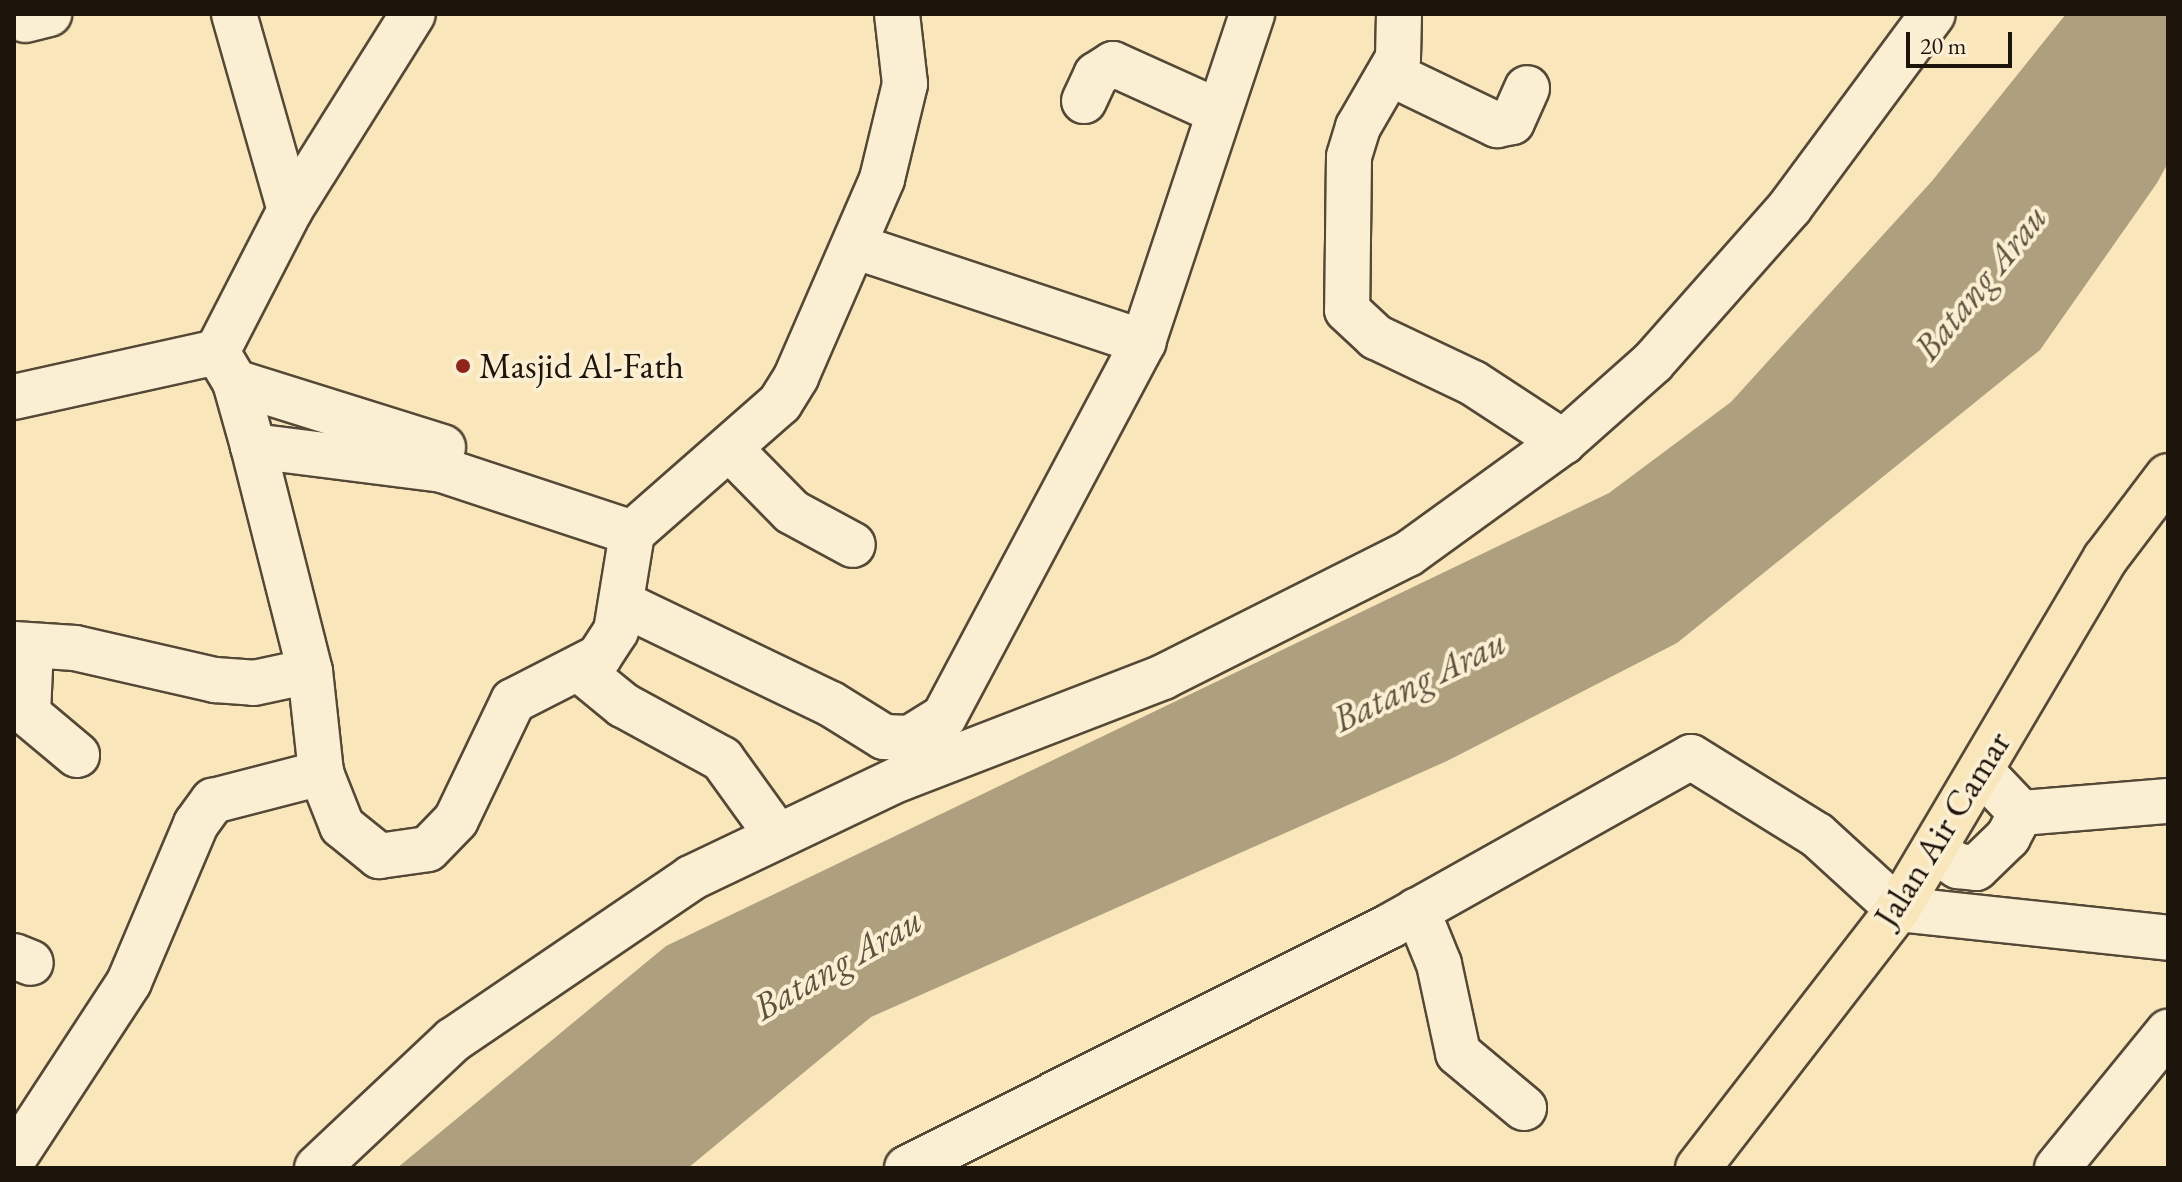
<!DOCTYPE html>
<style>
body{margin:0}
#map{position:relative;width:2182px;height:1182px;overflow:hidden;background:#f9e6bb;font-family:"EB Garamond",serif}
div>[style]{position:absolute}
.water>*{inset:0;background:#ae9f7f}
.roads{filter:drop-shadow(2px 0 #544837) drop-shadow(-2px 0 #544837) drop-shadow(0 2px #544837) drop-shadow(0 -2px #544837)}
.minor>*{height:44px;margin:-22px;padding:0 22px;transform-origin:22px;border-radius:22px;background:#fbefd3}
.major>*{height:44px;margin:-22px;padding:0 22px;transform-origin:22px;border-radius:22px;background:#f9e6bb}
.dots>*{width:22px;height:22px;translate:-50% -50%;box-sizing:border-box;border:4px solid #fbefd3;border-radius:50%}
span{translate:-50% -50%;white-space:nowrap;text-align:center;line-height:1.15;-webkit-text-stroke:8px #fbefd3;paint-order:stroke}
.poi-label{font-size:36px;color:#1d140b}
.left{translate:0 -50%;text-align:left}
.street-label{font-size:36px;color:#1d140b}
.water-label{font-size:38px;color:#5e533f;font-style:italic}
.frame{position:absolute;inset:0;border:16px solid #1d140b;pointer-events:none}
.scale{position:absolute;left:1906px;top:32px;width:106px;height:36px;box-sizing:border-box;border:4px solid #1d140b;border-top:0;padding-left:10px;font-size:24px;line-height:28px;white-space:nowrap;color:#1d140b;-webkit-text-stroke:6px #fbefd3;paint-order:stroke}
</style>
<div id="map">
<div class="water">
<i style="clip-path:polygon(2066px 14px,2168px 14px,2168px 163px,2157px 183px,2040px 350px,1677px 643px,1447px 761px,871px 1017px,688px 1168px,397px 1168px,666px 946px,1609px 493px,1731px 402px,1932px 181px)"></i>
</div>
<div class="roads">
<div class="minor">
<i style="left:234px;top:14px;width:204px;rotate:74.1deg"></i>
<i style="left:1399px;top:14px;width:44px;rotate:91.3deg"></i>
<i style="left:1398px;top:58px;width:80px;rotate:120.1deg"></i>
<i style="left:1358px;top:127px;width:31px;rotate:107deg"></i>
<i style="left:1349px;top:157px;width:153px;rotate:90.7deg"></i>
<i style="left:1347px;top:310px;width:40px;rotate:43deg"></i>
<i style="left:1376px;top:337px;width:107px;rotate:25.4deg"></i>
<i style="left:1473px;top:383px;width:108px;rotate:33.2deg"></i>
<i style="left:25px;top:20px;width:25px;rotate:-14deg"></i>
<i style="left:1391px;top:74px;width:118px;rotate:25.7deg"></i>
<i style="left:1497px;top:125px;width:15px;rotate:-11deg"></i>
<i style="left:1512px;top:122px;width:37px;rotate:-66deg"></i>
<i style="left:1084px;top:101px;width:29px;rotate:-65deg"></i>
<i style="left:1096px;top:75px;width:20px;rotate:-33deg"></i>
<i style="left:1113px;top:64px;width:112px;rotate:24.3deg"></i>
<i style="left:854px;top:246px;width:305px;rotate:18.4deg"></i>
<i style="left:217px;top:352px;width:35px;rotate:59deg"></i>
<i style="left:235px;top:382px;width:66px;rotate:74.3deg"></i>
<i style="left:253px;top:446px;width:232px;rotate:75.8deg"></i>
<i style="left:310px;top:671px;width:103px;rotate:83.8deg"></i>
<i style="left:321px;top:773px;width:57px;rotate:68.4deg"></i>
<i style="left:342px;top:826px;width:48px;rotate:39deg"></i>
<i style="left:379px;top:856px;width:49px;rotate:-8.1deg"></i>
<i style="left:428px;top:849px;width:40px;rotate:-46deg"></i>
<i style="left:456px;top:820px;width:132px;rotate:-64.4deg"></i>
<i style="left:513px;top:701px;width:97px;rotate:-27.1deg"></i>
<i style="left:599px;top:657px;width:31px;rotate:-57deg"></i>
<i style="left:616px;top:631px;width:99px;rotate:-80.7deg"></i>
<i style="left:632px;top:533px;width:197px;rotate:-41.3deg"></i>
<i style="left:780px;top:403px;width:31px;rotate:-58deg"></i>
<i style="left:796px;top:377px;width:216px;rotate:-66.5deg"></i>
<i style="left:882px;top:179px;width:98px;rotate:-76.4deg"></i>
<i style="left:905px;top:84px;width:70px;rotate:-96.5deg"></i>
<i style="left:235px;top:382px;width:218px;rotate:17.4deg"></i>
<i style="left:14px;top:397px;width:208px;rotate:-12.5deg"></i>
<i style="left:217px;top:352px;width:160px;rotate:-62.8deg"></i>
<i style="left:290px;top:210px;width:231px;rotate:-57.9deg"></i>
<i style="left:253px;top:446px;width:191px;rotate:7.2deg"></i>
<i style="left:442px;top:470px;width:200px;rotate:18.3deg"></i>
<i style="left:730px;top:449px;width:88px;rotate:45.5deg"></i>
<i style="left:792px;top:512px;width:69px;rotate:28.4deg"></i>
<i style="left:623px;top:604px;width:231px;rotate:25.7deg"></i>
<i style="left:831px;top:704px;width:62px;rotate:31.9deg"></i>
<i style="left:884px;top:737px;width:26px;rotate:2deg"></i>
<i style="left:910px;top:738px;width:40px;rotate:-32deg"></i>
<i style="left:944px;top:717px;width:425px;rotate:-62deg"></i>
<i style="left:1143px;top:342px;width:346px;rotate:-71.6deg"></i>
<i style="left:14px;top:644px;width:61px;rotate:3.8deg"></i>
<i style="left:75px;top:648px;width:144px;rotate:12.9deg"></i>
<i style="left:215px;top:680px;width:39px;rotate:4deg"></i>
<i style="left:254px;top:683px;width:57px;rotate:-12.1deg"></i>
<i style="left:31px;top:647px;width:67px;rotate:92.6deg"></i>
<i style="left:28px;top:714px;width:64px;rotate:39.9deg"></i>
<i style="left:579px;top:669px;width:57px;rotate:39.3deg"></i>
<i style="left:623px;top:705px;width:113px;rotate:28.6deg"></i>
<i style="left:722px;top:759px;width:92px;rotate:54.2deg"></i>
<i style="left:2021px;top:813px;width:147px;rotate:-4.7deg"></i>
<i style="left:1934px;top:850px;width:29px;rotate:34deg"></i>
<i style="left:1958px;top:866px;width:18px;rotate:6deg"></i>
<i style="left:1976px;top:868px;width:45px;rotate:-44.1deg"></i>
<i style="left:2008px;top:837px;width:27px;rotate:-62deg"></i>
<i style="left:2021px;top:813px;width:55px;rotate:-133.5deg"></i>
<i style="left:1417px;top:910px;width:58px;rotate:67.8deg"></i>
<i style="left:1439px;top:964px;width:91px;rotate:77.9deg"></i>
<i style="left:1458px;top:1053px;width:86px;rotate:39.8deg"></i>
<i style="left:14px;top:956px;width:18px;rotate:22deg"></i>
<i style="left:14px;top:1158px;width:210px;rotate:-56.8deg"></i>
<i style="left:129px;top:982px;width:172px;rotate:-67deg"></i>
<i style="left:196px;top:824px;width:29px;rotate:-54deg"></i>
<i style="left:213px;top:801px;width:112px;rotate:-14.5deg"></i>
<i style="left:317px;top:1168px;width:187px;rotate:-43.3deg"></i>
<i style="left:453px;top:1040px;width:288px;rotate:-34.2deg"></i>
<i style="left:691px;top:878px;width:230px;rotate:-25.5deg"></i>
<i style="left:899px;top:779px;width:283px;rotate:-21.1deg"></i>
<i style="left:1163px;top:677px;width:274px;rotate:-26.7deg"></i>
<i style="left:1408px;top:554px;width:191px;rotate:-35.9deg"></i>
<i style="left:1563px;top:442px;width:120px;rotate:-41.6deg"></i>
<i style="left:1653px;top:362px;width:207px;rotate:-48.5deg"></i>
<i style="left:1790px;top:207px;width:240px;rotate:-53.5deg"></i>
<i style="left:907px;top:1168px;width:540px;rotate:-26.61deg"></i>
<i style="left:1390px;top:926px;width:345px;rotate:-29.3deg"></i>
<i style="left:1691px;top:757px;width:148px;rotate:31.8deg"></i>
<i style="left:1817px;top:835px;width:110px;rotate:42.4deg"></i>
<i style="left:1898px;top:909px;width:272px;rotate:6.1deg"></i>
<i style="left:2057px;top:1168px;width:176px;rotate:-50.8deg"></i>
</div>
<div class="major">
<i style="left:1698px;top:1168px;width:327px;rotate:-52.3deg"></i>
<i style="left:1898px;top:909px;width:407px;rotate:-59.4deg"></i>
<i style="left:2105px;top:559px;width:104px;rotate:-52.8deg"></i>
</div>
</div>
<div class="dots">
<i style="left:463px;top:366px;background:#8f2418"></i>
</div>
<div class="poi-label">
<span class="left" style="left:479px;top:366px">Masjid Al-Fath</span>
</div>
<div class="street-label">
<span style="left:1942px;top:829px;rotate:-58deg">Jalan Air Camar</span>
</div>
<div class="water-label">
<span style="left:1980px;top:282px;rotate:-51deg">Batang Arau</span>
<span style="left:1419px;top:680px;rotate:-26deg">Batang Arau</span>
<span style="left:837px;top:963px;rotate:-30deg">Batang Arau</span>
</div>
<div class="frame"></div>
<div class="scale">20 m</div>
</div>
